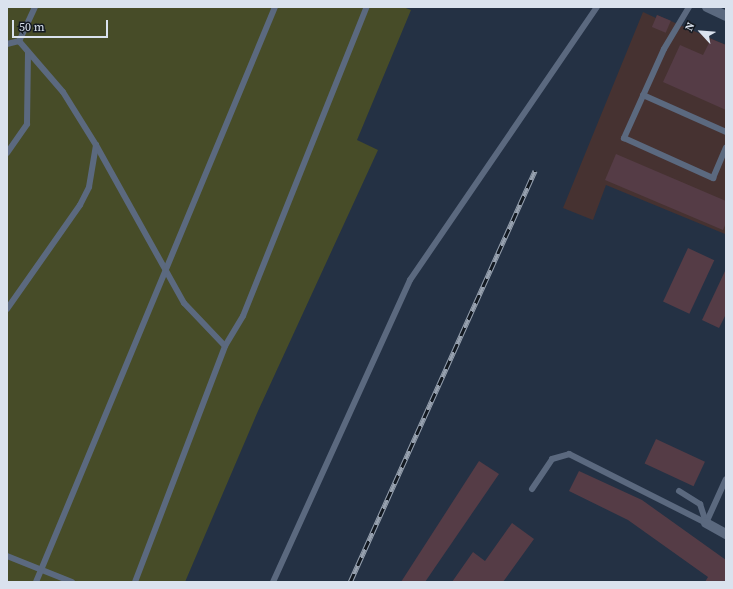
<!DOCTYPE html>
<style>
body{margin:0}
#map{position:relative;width:733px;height:589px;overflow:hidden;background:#243144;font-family:"Source Serif 4",serif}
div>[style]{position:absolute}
.commercial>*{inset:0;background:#463231}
.green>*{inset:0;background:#474c28}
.building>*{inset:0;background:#553c46;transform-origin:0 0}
.lane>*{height:6px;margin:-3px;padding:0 3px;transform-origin:3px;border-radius:3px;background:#5b697f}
.street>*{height:10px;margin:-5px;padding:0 5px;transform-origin:5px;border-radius:5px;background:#5b697f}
.rail>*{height:4.5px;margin-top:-2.25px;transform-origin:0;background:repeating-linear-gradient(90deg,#131921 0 9px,#97a1af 0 18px);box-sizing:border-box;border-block:1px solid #97a1af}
span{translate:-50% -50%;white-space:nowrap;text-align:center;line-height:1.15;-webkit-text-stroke:3px #131921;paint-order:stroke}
.frame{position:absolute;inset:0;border:8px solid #dae2ee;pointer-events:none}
.north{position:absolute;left:681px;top:12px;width:40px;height:40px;-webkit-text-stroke:3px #131921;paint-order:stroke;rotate:296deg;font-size:11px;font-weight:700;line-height:16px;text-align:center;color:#dae2ee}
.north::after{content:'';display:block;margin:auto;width:14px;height:18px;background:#dae2ee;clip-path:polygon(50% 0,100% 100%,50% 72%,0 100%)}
.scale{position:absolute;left:12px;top:20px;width:96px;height:18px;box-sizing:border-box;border:2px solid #dae2ee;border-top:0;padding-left:5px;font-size:12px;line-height:14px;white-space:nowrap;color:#dae2ee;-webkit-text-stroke:3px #131921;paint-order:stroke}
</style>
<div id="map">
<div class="commercial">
<i style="clip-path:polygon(643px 12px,656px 18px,657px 15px,726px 45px,725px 234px,606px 185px,593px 220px,563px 208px)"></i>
</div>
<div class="green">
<i style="clip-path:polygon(7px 7px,403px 7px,411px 10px,357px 140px,378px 150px,258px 411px,185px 582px,7px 582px)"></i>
</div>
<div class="building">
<i style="left:657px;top:15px;width:15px;height:13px;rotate:23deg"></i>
<i style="clip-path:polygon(711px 39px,726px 45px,726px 110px,663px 82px,680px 45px,703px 55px)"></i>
<i style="clip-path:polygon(616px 154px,726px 201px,726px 223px,723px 230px,605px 180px)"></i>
<i style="left:688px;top:248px;width:29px;height:59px;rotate:25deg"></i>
<i style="clip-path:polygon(726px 269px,726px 314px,719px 328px,702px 320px)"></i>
<i style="left:656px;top:439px;width:54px;height:27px;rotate:25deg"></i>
<i style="clip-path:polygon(479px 461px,499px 474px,425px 582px,401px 582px)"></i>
<i style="clip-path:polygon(579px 471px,642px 500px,726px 560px,726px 582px,705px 582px,708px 577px,628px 520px,569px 491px)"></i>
<i style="clip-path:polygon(512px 523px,534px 539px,503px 582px,452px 582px,473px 552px,485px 561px)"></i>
</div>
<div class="lane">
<i style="left:35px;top:7px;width:38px;rotate:115deg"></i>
<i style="left:19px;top:41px;width:67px;rotate:49.2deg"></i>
<i style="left:63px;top:92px;width:62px;rotate:58.1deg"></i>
<i style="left:96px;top:145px;width:181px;rotate:60.9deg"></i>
<i style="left:184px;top:303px;width:59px;rotate:46.4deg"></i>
<i style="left:689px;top:7px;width:49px;rotate:120.8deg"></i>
<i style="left:664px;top:49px;width:98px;rotate:114.2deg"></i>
<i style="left:624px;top:138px;width:98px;rotate:24.2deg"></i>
<i style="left:713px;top:178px;width:33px;rotate:-67deg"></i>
<i style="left:7px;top:44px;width:12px;rotate:-14deg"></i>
<i style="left:643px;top:95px;width:91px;rotate:24deg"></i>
<i style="left:7px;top:153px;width:35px;rotate:-55deg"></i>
<i style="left:27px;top:124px;width:72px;rotate:-89.2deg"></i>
<i style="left:7px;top:309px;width:127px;rotate:-54.9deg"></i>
<i style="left:80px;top:205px;width:20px;rotate:-63deg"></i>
<i style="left:89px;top:187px;width:43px;rotate:-80.5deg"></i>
<i style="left:532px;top:489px;width:36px;rotate:-56deg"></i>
<i style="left:552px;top:459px;width:18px;rotate:-16deg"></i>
<i style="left:569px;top:454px;width:153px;rotate:26.7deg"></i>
<i style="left:679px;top:491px;width:25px;rotate:32deg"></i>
<i style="left:700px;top:504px;width:20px;rotate:72deg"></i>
<i style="left:706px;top:523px;width:48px;rotate:-65.6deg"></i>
<i style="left:7px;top:556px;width:70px;rotate:21.8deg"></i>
<i style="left:36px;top:582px;width:623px;rotate:-67.43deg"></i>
<i style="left:135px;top:582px;width:253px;rotate:-69.1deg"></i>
<i style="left:225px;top:346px;width:35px;rotate:-59deg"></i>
<i style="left:243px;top:316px;width:332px;rotate:-68.2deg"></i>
<i style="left:273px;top:582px;width:332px;rotate:-65.6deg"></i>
<i style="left:410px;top:280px;width:331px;rotate:-55.6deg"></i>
</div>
<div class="street">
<i style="left:707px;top:7px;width:21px;rotate:25deg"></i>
<i style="left:706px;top:523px;width:23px;rotate:29deg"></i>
</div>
<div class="rail">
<i style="left:350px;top:582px;width:451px;rotate:-65.8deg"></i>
</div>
<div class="frame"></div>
<div class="north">N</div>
<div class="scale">50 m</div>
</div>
